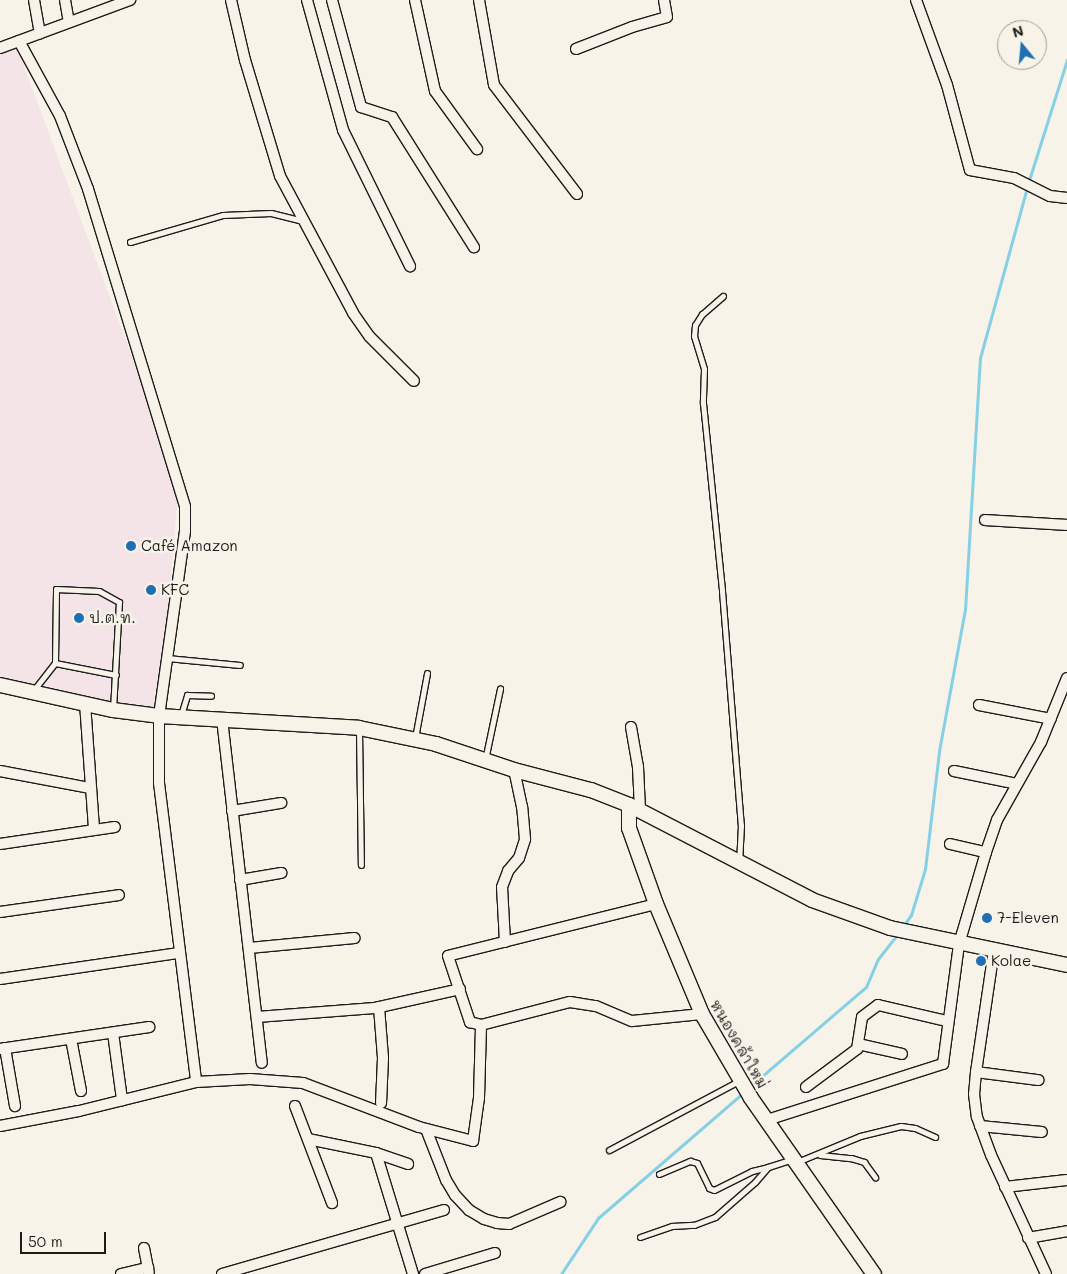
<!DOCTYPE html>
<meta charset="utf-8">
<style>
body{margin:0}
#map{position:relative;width:1067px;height:1274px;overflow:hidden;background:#f7f3e8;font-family:Mali,"Playpen Sans Thai",sans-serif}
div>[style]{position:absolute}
.built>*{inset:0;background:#f4e4e7}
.stream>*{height:3px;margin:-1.5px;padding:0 1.5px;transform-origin:1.5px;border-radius:1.5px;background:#86d0e6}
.roads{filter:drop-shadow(1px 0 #1c1c1c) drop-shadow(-1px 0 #1c1c1c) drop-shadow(0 1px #1c1c1c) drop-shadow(0 -1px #1c1c1c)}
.lane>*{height:5px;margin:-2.5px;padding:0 2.5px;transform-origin:2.5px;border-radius:2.5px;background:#f7f3e8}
.street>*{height:10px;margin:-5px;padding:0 5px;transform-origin:5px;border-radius:5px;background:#f7f3e8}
.secondary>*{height:14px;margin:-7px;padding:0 7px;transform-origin:7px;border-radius:7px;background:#f7f3e8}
.dots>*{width:14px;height:14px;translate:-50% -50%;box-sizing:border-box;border:2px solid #f7f3e8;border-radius:50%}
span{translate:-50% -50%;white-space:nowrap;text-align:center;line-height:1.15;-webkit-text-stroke:5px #f7f3e8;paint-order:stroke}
.poi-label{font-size:15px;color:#1c1c1c}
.left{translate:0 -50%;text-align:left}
.street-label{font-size:15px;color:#1c1c1c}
.north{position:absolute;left:997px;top:20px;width:50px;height:50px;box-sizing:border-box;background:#f7f3e8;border:1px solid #9f9d96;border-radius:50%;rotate:343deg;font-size:14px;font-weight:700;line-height:20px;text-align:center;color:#1c1c1c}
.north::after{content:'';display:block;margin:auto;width:18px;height:22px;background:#1f6fb2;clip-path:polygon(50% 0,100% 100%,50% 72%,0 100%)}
.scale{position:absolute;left:20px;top:1232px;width:86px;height:22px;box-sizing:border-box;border:2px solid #1c1c1c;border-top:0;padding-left:6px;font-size:15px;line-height:18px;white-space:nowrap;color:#1c1c1c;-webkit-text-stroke:4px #f7f3e8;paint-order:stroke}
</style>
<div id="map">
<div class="built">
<i style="clip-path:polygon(16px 45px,179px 483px,159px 716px,0 681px,0 50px)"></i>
</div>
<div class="stream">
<i style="left:903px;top:926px;width:14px;rotate:-54deg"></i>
<i style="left:911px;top:915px;width:48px;rotate:-73.1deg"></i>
<i style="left:925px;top:869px;width:119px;rotate:-83.2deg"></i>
<i style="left:939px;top:751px;width:143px;rotate:-79.6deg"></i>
<i style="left:965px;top:610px;width:252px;rotate:-86.6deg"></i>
<i style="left:980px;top:358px;width:188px;rotate:-74.6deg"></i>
<i style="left:1030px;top:177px;width:123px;rotate:-72.5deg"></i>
<i style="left:748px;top:1088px;width:155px;rotate:-40.6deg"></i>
<i style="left:866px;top:987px;width:30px;rotate:-67deg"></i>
<i style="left:878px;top:959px;width:31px;rotate:-52deg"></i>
<i style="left:561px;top:1274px;width:67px;rotate:-56.5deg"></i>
<i style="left:598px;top:1218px;width:193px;rotate:-40.8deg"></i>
</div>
<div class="roads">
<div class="lane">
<i style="left:130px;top:242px;width:97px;rotate:-16.2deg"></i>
<i style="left:223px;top:215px;width:48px;rotate:-2.4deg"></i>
<i style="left:271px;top:213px;width:33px;rotate:14deg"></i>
<i style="left:723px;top:296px;width:28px;rotate:139deg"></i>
<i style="left:702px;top:314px;width:13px;rotate:122deg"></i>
<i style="left:695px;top:325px;width:11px;rotate:95deg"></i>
<i style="left:694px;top:336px;width:34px;rotate:73deg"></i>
<i style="left:704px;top:369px;width:34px;rotate:92deg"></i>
<i style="left:703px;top:403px;width:189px;rotate:84.2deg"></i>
<i style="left:722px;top:591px;width:235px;rotate:85.4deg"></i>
<i style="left:741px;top:825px;width:36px;rotate:93deg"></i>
<i style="left:167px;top:658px;width:73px;rotate:5.5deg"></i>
<i style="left:55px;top:663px;width:62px;rotate:11.1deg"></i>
<i style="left:33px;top:691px;width:36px;rotate:-52deg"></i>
<i style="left:55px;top:663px;width:74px;rotate:-89.2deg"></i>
<i style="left:56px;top:589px;width:43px;rotate:2.7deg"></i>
<i style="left:99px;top:591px;width:23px;rotate:29deg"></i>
<i style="left:119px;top:602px;width:108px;rotate:93.2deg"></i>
<i style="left:181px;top:715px;width:21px;rotate:-73deg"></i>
<i style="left:187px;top:695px;width:24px;rotate:2deg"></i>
<i style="left:359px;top:729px;width:136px;rotate:89.2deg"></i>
<i style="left:415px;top:738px;width:66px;rotate:-79.5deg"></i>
<i style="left:485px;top:760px;width:73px;rotate:-78.1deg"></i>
<i style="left:609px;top:1150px;width:147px;rotate:-28deg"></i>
<i style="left:820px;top:1155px;width:31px;rotate:6deg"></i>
<i style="left:851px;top:1158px;width:14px;rotate:17deg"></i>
<i style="left:864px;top:1162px;width:19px;rotate:54deg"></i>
<i style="left:797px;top:1162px;width:68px;rotate:-22.4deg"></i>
<i style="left:860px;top:1136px;width:42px;rotate:-13.7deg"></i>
<i style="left:901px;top:1126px;width:14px;rotate:8deg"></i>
<i style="left:915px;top:1128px;width:22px;rotate:24deg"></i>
<i style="left:659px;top:1174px;width:34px;rotate:-23deg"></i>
<i style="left:690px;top:1161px;width:7px;rotate:16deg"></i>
<i style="left:697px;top:1163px;width:28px;rotate:64deg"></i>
<i style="left:709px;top:1188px;width:5px;rotate:22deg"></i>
<i style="left:714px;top:1190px;width:42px;rotate:-26.6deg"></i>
<i style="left:752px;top:1171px;width:16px;rotate:-14deg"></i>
<i style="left:640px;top:1237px;width:34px;rotate:-19deg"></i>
<i style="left:672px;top:1226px;width:22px;rotate:-3deg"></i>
<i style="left:694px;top:1225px;width:22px;rotate:-21deg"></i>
<i style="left:715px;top:1217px;width:53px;rotate:-41.2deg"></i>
<i style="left:755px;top:1182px;width:20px;rotate:-49deg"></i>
<i style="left:768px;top:1167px;width:25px;rotate:-18deg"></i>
</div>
<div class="street">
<i style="left:34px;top:0;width:34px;rotate:80deg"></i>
<i style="left:65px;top:0;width:22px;rotate:80deg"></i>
<i style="left:231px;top:0;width:62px;rotate:76.9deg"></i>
<i style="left:245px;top:60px;width:121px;rotate:73.2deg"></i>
<i style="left:280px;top:176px;width:155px;rotate:61.9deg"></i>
<i style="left:353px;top:313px;width:29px;rotate:55deg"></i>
<i style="left:370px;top:337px;width:62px;rotate:45deg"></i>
<i style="left:307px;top:0;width:135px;rotate:74.5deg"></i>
<i style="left:343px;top:130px;width:152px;rotate:63.8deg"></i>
<i style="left:332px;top:0;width:111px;rotate:74.8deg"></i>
<i style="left:361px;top:107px;width:33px;rotate:18deg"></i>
<i style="left:392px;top:117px;width:154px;rotate:57.8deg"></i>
<i style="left:415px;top:0;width:93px;rotate:77.6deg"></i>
<i style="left:435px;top:91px;width:72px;rotate:54.1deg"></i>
<i style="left:479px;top:0;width:86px;rotate:80deg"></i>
<i style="left:494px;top:85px;width:137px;rotate:52.7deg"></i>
<i style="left:916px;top:0;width:90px;rotate:70deg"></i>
<i style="left:947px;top:85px;width:88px;rotate:74.9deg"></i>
<i style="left:970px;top:170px;width:45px;rotate:10.3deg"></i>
<i style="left:1014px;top:178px;width:40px;rotate:26.6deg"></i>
<i style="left:1050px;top:196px;width:17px;rotate:7deg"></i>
<i style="left:19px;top:41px;width:85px;rotate:61.3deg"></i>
<i style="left:60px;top:116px;width:78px;rotate:69deg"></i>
<i style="left:88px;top:189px;width:332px;rotate:73deg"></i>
<i style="left:185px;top:507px;width:24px;rotate:90deg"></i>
<i style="left:185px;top:531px;width:187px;rotate:98deg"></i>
<i style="left:159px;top:716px;width:67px;rotate:90deg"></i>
<i style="left:159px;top:783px;width:301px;rotate:82.9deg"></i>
<i style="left:0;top:48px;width:139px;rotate:-20.3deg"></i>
<i style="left:576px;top:49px;width:60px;rotate:-21.4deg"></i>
<i style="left:632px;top:27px;width:36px;rotate:-16deg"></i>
<i style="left:667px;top:17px;width:17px;rotate:-100deg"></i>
<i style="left:985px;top:520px;width:82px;rotate:3.5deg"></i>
<i style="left:85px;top:703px;width:127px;rotate:85.9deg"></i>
<i style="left:979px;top:705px;width:73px;rotate:11deg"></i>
<i style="left:222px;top:719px;width:346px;rotate:83.4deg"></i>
<i style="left:631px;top:727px;width:41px;rotate:80.1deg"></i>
<i style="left:638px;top:767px;width:43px;rotate:87.3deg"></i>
<i style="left:0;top:771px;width:92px;rotate:10.7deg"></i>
<i style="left:954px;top:771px;width:64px;rotate:11.7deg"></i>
<i style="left:232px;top:811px;width:50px;rotate:-9.3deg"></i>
<i style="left:0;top:844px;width:116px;rotate:-8.4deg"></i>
<i style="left:950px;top:844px;width:37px;rotate:13deg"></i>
<i style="left:240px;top:880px;width:42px;rotate:-9.7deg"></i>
<i style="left:656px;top:904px;width:214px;rotate:166deg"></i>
<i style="left:448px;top:956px;width:70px;rotate:71.6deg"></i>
<i style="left:470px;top:1022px;width:11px;rotate:15deg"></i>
<i style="left:481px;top:1025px;width:92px;rotate:-14.5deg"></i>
<i style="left:570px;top:1002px;width:26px;rotate:9deg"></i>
<i style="left:596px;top:1006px;width:39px;rotate:23deg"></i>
<i style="left:632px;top:1021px;width:70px;rotate:-5.7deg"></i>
<i style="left:0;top:912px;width:120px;rotate:-8.1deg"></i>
<i style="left:505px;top:942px;width:55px;rotate:-93.1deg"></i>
<i style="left:502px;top:887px;width:17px;rotate:-69deg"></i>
<i style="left:508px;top:871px;width:17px;rotate:-50deg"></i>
<i style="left:519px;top:858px;width:20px;rotate:-72deg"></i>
<i style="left:525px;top:839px;width:32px;rotate:-95deg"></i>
<i style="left:522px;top:807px;width:38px;rotate:-102deg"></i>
<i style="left:249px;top:948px;width:106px;rotate:-5.4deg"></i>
<i style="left:994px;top:950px;width:123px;rotate:98.4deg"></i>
<i style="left:976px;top:1072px;width:22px;rotate:95deg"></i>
<i style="left:974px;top:1094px;width:23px;rotate:83deg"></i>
<i style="left:977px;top:1117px;width:40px;rotate:69.8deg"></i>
<i style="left:991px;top:1155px;width:131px;rotate:65.2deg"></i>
<i style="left:0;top:979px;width:181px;rotate:-8.3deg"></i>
<i style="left:379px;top:1007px;width:51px;rotate:85.5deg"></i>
<i style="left:383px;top:1058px;width:45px;rotate:92.5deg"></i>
<i style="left:257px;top:1017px;width:118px;rotate:-4.4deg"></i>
<i style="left:375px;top:1008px;width:87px;rotate:-12.6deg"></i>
<i style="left:113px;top:1033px;width:68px;rotate:82.3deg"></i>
<i style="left:71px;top:1039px;width:53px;rotate:79.1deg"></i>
<i style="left:858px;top:1044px;width:45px;rotate:12.8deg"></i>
<i style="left:5px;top:1048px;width:59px;rotate:80.2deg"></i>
<i style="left:0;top:1049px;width:151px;rotate:-8.4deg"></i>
<i style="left:976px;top:1072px;width:63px;rotate:7.4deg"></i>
<i style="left:806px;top:1087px;width:64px;rotate:-36.7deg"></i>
<i style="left:857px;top:1049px;width:32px;rotate:-81deg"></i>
<i style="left:862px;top:1017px;width:20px;rotate:-37deg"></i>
<i style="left:878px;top:1005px;width:71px;rotate:13.1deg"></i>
<i style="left:295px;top:1106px;width:104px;rotate:69.1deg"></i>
<i style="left:767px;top:1120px;width:185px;rotate:-17.7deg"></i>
<i style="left:943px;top:1064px;width:121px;rotate:-82.4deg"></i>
<i style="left:959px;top:944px;width:96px;rotate:-73.6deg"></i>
<i style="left:986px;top:852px;width:34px;rotate:-71deg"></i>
<i style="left:997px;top:820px;width:90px;rotate:-60.6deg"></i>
<i style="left:1041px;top:742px;width:69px;rotate:-67.9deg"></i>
<i style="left:0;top:1126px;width:80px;rotate:-10.8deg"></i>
<i style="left:79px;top:1111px;width:121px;rotate:-13.9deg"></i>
<i style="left:196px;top:1082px;width:54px;rotate:-3.2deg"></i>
<i style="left:250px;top:1079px;width:53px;rotate:4.3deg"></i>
<i style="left:303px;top:1083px;width:124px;rotate:20.8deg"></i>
<i style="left:419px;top:1127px;width:56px;rotate:14.5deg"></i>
<i style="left:473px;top:1141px;width:43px;rotate:-82.1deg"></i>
<i style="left:479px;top:1098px;width:73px;rotate:-88.4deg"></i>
<i style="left:980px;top:1126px;width:62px;rotate:5.5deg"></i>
<i style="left:426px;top:1129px;width:55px;rotate:68.6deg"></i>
<i style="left:446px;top:1180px;width:17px;rotate:59deg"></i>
<i style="left:455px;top:1195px;width:21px;rotate:47deg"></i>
<i style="left:469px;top:1210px;width:17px;rotate:31deg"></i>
<i style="left:484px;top:1219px;width:14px;rotate:17deg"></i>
<i style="left:497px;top:1223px;width:12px;rotate:5deg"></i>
<i style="left:509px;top:1224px;width:56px;rotate:-23.3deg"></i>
<i style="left:308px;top:1139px;width:69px;rotate:11.6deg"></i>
<i style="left:376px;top:1153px;width:34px;rotate:19deg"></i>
<i style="left:376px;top:1153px;width:127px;rotate:73deg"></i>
<i style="left:1005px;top:1187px;width:62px;rotate:-6.4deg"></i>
<i style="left:1028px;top:1238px;width:40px;rotate:-10deg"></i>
<i style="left:144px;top:1248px;width:25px;rotate:79deg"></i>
<i style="left:121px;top:1274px;width:28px;rotate:-13deg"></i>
<i style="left:222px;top:1274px;width:231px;rotate:-16.1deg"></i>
<i style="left:425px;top:1274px;width:73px;rotate:-16.7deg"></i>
</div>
<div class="secondary">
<i style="left:0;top:685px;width:116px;rotate:12.5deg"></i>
<i style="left:113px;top:710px;width:46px;rotate:7.4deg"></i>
<i style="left:159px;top:716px;width:200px;rotate:3.4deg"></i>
<i style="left:359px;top:728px;width:79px;rotate:11.7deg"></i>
<i style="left:436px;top:744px;width:82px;rotate:18.4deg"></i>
<i style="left:514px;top:770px;width:80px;rotate:14.6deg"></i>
<i style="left:591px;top:790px;width:41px;rotate:21.5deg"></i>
<i style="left:629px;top:805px;width:206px;rotate:27.4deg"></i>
<i style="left:812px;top:900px;width:83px;rotate:19.7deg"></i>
<i style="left:890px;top:928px;width:181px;rotate:11.8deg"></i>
<i style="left:629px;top:805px;width:23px;rotate:90deg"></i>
<i style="left:629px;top:828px;width:81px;rotate:70.4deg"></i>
<i style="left:656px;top:904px;width:119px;rotate:67.3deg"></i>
<i style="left:702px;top:1014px;width:97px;rotate:59.7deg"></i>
<i style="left:751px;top:1098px;width:215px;rotate:55.1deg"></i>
</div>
</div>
<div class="dots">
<i style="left:131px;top:546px;background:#1f6fb2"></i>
<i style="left:151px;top:590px;background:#1f6fb2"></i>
<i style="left:79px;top:618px;background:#1f6fb2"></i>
<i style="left:987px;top:918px;background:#1f6fb2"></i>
<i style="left:981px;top:961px;background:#1f6fb2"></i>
</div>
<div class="poi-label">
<span class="left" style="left:141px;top:546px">Café Amazon</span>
<span class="left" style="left:161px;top:590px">KFC</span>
<span class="left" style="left:89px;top:618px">ป.ต.ท.</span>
<span class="left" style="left:997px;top:918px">7-Eleven</span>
<span class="left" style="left:991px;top:961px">Kolae</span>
</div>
<div class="street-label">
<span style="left:739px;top:1044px;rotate:60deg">หนองคล้าใหม่</span>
</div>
<div class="north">N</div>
<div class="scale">50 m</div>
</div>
